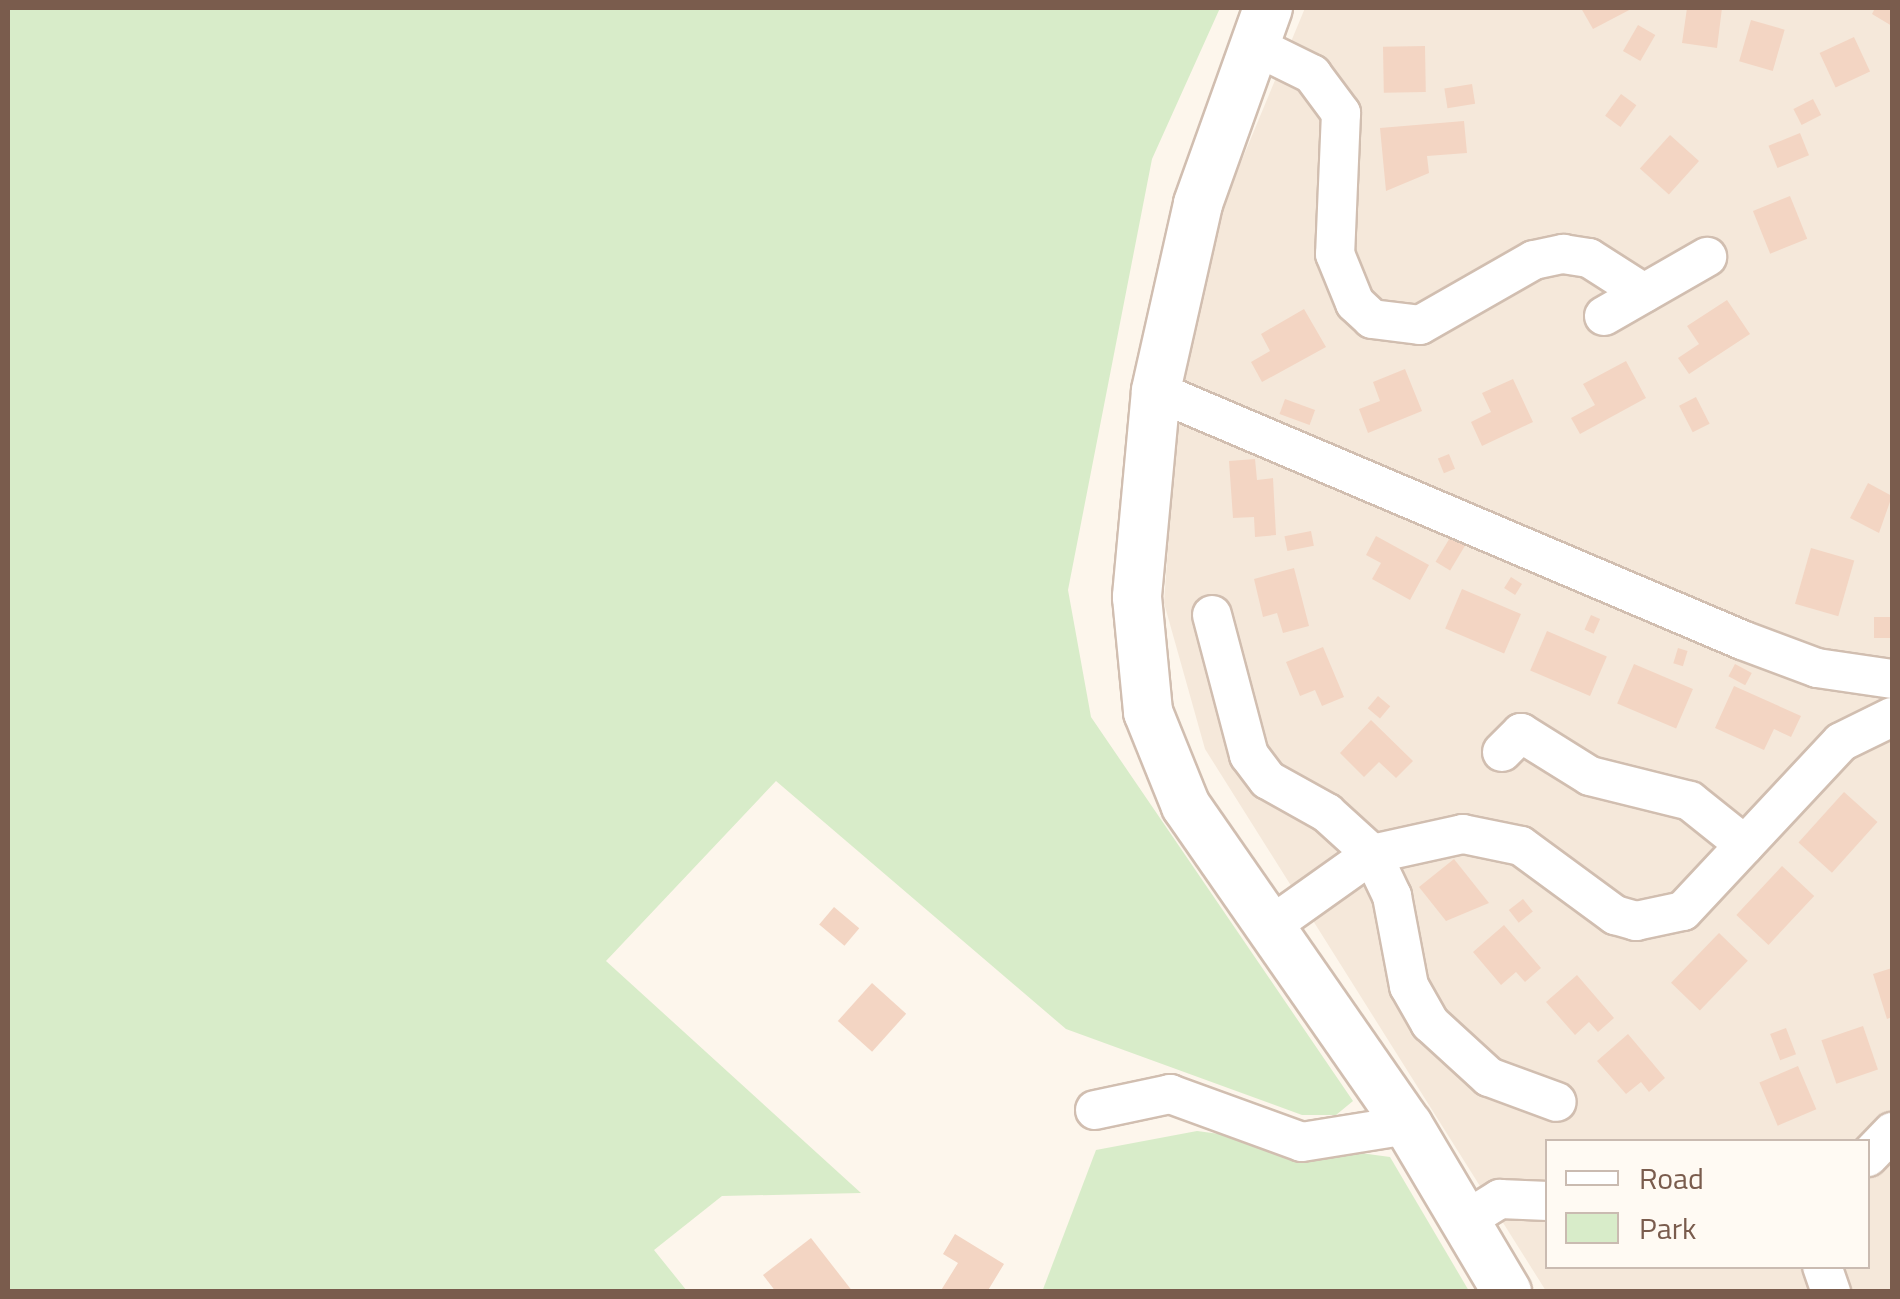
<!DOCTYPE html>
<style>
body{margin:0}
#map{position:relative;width:1900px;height:1299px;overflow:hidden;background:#fdf6ec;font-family:"Titillium Web",sans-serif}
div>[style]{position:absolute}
.residential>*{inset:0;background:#f5e8da}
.green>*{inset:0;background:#d8ecc9}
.building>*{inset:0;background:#f3d5c3;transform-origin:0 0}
.roads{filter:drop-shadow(2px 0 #d1beb0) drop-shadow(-2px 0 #d1beb0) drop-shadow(0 2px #d1beb0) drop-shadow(0 -2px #d1beb0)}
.minor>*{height:38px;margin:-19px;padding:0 19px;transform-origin:19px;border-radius:19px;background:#fff}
.tertiary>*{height:48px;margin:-24px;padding:0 24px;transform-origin:24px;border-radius:24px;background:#fff}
span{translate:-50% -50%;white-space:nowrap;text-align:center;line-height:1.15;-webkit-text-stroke:9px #fffaf3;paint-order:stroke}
.frame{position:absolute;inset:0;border:10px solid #7a5c4d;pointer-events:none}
.legend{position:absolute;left:1545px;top:1139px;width:325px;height:130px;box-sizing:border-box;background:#fffaf3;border:2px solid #cabbb1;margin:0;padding:12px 18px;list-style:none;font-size:30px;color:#7a5c4d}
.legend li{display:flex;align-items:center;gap:20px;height:50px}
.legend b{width:50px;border:2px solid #cabbb1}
</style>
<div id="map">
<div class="residential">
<i style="clip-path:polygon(evenodd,1305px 8px,1892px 8px,1892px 1291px,1546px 1291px,1205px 749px,1164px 603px,1177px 420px,1214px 227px,1305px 8px,1548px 1142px,1868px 1142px,1868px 1266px,1548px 1266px,1548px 1142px)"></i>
</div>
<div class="green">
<i style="clip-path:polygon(8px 8px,1220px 8px,1152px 159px,1068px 590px,1091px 717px,1353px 1101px,1336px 1115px,1302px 1115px,1066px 1029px,776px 781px,606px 961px,861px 1193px,722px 1196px,654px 1250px,687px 1291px,8px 1291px)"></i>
<i style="clip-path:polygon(1197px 1131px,1390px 1157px,1469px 1291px,1042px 1292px,1096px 1150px)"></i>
</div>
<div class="building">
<i style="clip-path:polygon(1581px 8px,1633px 8px,1593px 29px)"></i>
<i style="clip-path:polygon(1687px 8px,1722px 8px,1717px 48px,1682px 43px)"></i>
<i style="clip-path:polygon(1875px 8px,1892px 8px,1892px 26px,1872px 14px)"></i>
<i style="left:1751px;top:20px;width:35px;height:43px;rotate:16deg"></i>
<i style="left:1638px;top:25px;width:20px;height:30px;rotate:30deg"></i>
<i style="left:1854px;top:37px;width:38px;height:38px;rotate:65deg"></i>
<i style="left:1425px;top:46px;width:46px;height:42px;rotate:89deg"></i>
<i style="left:1472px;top:84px;width:20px;height:28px;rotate:81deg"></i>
<i style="left:1621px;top:94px;width:19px;height:27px;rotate:36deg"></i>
<i style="left:1813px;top:99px;width:18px;height:22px;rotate:63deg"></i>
<i style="clip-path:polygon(1464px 121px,1467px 153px,1427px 156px,1429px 173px,1386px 191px,1380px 128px)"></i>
<i style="left:1800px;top:133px;width:24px;height:34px;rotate:68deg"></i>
<i style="left:1670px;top:135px;width:39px;height:45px;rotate:42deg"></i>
<i style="left:1790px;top:196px;width:46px;height:40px;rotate:68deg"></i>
<i style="clip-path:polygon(1727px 300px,1750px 334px,1689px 374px,1678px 358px,1699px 344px,1687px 326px)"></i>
<i style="clip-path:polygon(1304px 309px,1326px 347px,1262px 382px,1251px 362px,1270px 351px,1261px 334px)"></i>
<i style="clip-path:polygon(1626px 361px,1646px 398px,1580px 434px,1571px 418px,1595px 405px,1583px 384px)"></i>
<i style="clip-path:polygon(1405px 369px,1422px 411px,1368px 433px,1359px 409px,1380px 401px,1373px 382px)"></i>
<i style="clip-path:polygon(1513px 379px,1533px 422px,1482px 446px,1471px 422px,1491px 412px,1482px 393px)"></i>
<i style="left:1696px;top:397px;width:30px;height:19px;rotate:63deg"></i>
<i style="left:1285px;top:399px;width:32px;height:16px;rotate:20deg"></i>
<i style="left:1449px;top:454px;width:16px;height:12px;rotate:68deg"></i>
<i style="clip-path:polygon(1255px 459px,1257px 480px,1273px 478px,1276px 535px,1255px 537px,1254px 517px,1233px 518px,1229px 461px)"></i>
<i style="clip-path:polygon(1868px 483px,1892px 496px,1879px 533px,1850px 518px)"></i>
<i style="left:1311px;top:531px;width:15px;height:27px;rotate:79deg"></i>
<i style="clip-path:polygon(1376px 536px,1429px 565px,1410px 600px,1372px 579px,1381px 563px,1366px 555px)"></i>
<i style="left:1451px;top:536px;width:17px;height:30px;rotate:31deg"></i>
<i style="left:1811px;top:548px;width:45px;height:58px;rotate:16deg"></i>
<i style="clip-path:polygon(1294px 568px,1309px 626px,1283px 633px,1277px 613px,1263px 617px,1254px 579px)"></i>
<i style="left:1511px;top:577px;width:13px;height:13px;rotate:32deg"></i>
<i style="left:1462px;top:589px;width:64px;height:43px;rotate:23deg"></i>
<i style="left:1591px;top:615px;width:10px;height:16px;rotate:24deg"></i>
<i style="left:1874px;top:617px;width:18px;height:21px"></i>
<i style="left:1547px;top:631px;width:65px;height:43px;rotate:23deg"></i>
<i style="clip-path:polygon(1323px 647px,1344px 697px,1322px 706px,1315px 690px,1300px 696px,1286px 662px)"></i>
<i style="left:1678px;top:648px;width:10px;height:16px;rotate:17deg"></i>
<i style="left:1634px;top:664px;width:64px;height:43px;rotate:23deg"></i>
<i style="left:1735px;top:664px;width:19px;height:14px;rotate:28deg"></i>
<i style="clip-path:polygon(1734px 686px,1801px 716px,1791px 737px,1774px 729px,1764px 750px,1715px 728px)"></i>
<i style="left:1378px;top:696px;width:16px;height:16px;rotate:40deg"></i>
<i style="clip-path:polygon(1371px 720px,1413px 761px,1396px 778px,1379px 762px,1364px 777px,1340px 753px)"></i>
<i style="left:1844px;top:792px;width:45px;height:68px;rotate:42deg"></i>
<i style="clip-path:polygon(1454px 859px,1489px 903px,1446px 921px,1419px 887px)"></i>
<i style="left:1782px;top:866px;width:44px;height:67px;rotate:43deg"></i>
<i style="left:1523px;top:899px;width:16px;height:18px;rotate:52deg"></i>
<i style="left:834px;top:907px;width:33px;height:23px;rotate:40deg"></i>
<i style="clip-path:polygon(1504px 925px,1541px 968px,1525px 982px,1516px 972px,1501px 985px,1473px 952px)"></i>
<i style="left:1719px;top:933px;width:40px;height:69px;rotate:44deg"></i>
<i style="clip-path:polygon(1892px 968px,1892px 1017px,1887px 1019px,1873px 974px)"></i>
<i style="clip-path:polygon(1577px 975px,1614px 1018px,1598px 1032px,1589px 1022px,1575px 1035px,1546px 1002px)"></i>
<i style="left:872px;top:983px;width:46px;height:51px;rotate:42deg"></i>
<i style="left:1863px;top:1026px;width:46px;height:44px;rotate:71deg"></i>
<i style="left:1786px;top:1028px;width:28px;height:17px;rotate:69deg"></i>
<i style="clip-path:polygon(1628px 1034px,1665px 1078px,1649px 1092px,1641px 1082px,1626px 1094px,1597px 1061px)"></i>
<i style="left:1798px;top:1066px;width:47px;height:42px;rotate:67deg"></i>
<i style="clip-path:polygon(955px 1234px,1004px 1264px,987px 1292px,940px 1292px,958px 1263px,943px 1254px)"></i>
<i style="clip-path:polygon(811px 1238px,853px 1292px,776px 1292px,763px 1275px)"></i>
</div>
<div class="roads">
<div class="minor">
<i style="left:1255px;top:46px;width:64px;rotate:26.2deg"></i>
<i style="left:1312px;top:74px;width:49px;rotate:53.4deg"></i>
<i style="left:1341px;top:113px;width:141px;rotate:92.4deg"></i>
<i style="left:1335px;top:254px;width:53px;rotate:67.8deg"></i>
<i style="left:1355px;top:303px;width:23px;rotate:43deg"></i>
<i style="left:1372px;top:319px;width:48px;rotate:7.1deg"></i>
<i style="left:1420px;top:325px;width:131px;rotate:-29.7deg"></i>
<i style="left:1534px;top:260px;width:30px;rotate:-12deg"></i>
<i style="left:1563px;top:254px;width:26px;rotate:9deg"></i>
<i style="left:1589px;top:258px;width:65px;rotate:32.5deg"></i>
<i style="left:1604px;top:316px;width:119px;rotate:-29.8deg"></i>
<i style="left:1156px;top:391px;width:637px;rotate:23.02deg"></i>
<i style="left:1742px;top:640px;width:80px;rotate:20.5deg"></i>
<i style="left:1817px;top:668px;width:76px;rotate:8.3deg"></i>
<i style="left:1212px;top:615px;width:145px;rotate:75.2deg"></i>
<i style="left:1249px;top:755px;width:31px;rotate:53deg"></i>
<i style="left:1268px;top:780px;width:68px;rotate:29.2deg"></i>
<i style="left:1327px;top:813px;width:61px;rotate:42.3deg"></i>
<i style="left:1372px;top:854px;width:47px;rotate:64.5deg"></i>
<i style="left:1392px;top:896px;width:92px;rotate:79.3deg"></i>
<i style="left:1409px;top:986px;width:43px;rotate:60.4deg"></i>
<i style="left:1430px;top:1023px;width:80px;rotate:42.5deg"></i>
<i style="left:1489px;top:1077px;width:72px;rotate:20.2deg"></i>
<i style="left:1502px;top:752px;width:27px;rotate:-45deg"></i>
<i style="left:1521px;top:733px;width:81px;rotate:31.9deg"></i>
<i style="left:1590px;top:776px;width:103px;rotate:14deg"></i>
<i style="left:1690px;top:801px;width:70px;rotate:38.7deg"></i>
<i style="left:1272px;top:925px;width:123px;rotate:-35.4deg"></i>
<i style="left:1372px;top:854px;width:93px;rotate:-12.4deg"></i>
<i style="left:1463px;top:834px;width:59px;rotate:11.7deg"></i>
<i style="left:1521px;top:846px;width:117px;rotate:36.3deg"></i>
<i style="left:1615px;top:915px;width:22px;rotate:16deg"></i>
<i style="left:1636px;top:921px;width:48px;rotate:-12deg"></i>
<i style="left:1683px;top:911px;width:231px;rotate:-46.9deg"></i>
<i style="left:1841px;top:742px;width:57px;rotate:-26.1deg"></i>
<i style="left:1095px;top:1110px;width:77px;rotate:-12deg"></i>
<i style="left:1170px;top:1094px;width:140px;rotate:20deg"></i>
<i style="left:1302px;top:1142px;width:107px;rotate:-9.1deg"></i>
<i style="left:1868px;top:1157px;width:35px;rotate:-46deg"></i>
<i style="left:1466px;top:1220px;width:40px;rotate:-32deg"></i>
<i style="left:1500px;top:1199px;width:48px;rotate:2.4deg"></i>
<i style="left:1822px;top:1266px;width:28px;rotate:71deg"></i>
</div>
<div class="tertiary">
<i style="left:1268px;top:8px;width:208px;rotate:109.7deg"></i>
<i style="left:1198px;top:204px;width:192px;rotate:102.7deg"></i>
<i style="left:1156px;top:391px;width:207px;rotate:95.3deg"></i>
<i style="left:1137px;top:597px;width:116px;rotate:84.5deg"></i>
<i style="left:1148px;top:712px;width:101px;rotate:68deg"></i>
<i style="left:1186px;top:806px;width:389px;rotate:55.2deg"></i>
<i style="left:1408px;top:1125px;width:194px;rotate:59.3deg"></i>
</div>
</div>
<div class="frame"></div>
<ul class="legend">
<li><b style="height:12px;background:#fff"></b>Road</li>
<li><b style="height:28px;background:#d8ecc9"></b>Park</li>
</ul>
</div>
